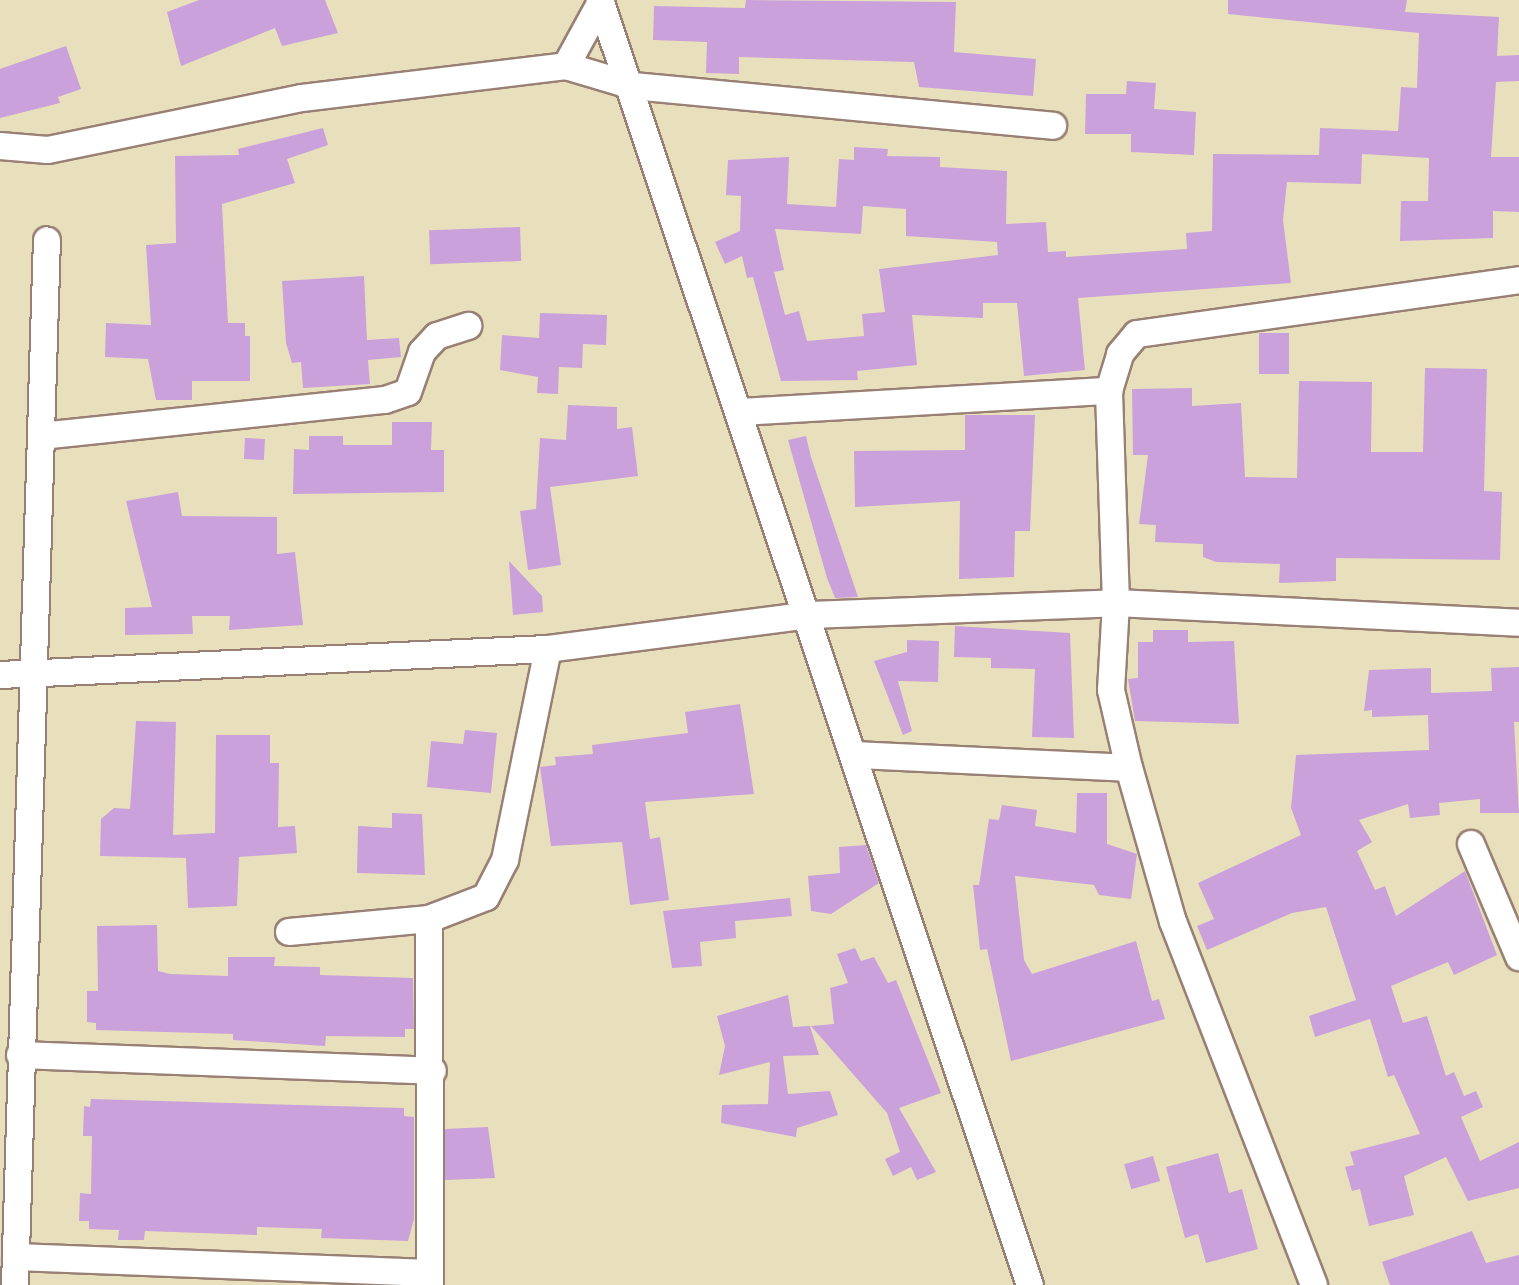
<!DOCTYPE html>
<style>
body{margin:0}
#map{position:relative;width:1519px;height:1285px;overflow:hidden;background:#e8e0bd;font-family:"Gochi Hand",sans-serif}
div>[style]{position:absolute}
.building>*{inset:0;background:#caa1db;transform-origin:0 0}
.roads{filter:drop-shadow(2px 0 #998074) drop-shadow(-2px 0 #998074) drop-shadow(0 2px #998074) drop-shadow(0 -2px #998074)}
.street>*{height:26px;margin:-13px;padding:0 13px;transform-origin:13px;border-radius:13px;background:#fff}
span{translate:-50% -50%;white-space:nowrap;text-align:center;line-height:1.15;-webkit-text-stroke:5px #fcf5e5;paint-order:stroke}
</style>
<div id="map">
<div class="building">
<i style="clip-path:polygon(199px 0,325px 0,338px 33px,282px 46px,275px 28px,181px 66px,167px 12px)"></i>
<i style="clip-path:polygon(746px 0,956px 2px,954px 52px,1036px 59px,1033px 96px,919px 87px,914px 62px,739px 57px,739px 74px,706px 73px,707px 42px,653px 40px,654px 6px,745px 8px)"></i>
<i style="clip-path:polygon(evenodd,1228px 0,1407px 0,1405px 12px,1499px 17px,1497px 56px,1519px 55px,1519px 81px,1496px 82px,1491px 157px,1519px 157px,1519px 212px,1493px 211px,1493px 238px,1400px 241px,1401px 201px,1428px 201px,1429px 158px,1362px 154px,1361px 184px,1287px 182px,1283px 220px,1291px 283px,1078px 298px,1085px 370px,1024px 376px,1017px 303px,983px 303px,983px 318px,912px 315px,917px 365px,857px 371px,858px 380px,781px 381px,753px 277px,747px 278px,742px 256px,725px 264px,715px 242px,740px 231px,741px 196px,726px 195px,728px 160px,789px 157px,787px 204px,836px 207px,839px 159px,854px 160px,854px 147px,888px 149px,887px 156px,940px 157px,940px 167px,1007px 171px,1006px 224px,1046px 222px,1048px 252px,1066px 251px,1066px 257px,1187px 249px,1186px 233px,1212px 231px,1213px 154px,1319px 155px,1320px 128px,1398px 131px,1401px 87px,1417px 88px,1419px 33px,1228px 14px,1228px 0,863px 206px,906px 209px,906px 236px,997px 242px,998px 255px,879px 269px,885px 312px,862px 314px,864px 336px,807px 341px,799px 311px,785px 315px,774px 272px,784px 270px,775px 229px,861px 234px,863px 206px)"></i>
<i style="clip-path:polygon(66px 46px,81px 89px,58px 97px,60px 103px,0 118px,0 69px)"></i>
<i style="clip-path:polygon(1127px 81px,1156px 83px,1154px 109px,1196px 112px,1194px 155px,1131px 152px,1131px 134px,1085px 134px,1086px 94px,1126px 94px)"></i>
<i style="clip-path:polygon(323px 128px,328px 145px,287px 159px,295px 183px,222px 204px,228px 323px,245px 323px,245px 336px,250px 336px,250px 381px,192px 381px,192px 400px,156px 400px,148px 359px,105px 357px,106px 323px,151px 325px,146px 245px,176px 243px,175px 156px,239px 155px,238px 149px)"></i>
<i style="left:520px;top:227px;width:34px;height:91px;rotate:88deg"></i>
<i style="clip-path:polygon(364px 276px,367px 340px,399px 338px,401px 357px,368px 360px,370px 384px,303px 388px,301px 362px,292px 363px,286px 343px,282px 281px)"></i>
<i style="clip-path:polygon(540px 313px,607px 315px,606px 345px,583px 344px,582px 368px,559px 367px,558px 394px,537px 393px,538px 377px,500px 370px,502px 335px,539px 338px)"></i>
<i style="left:1259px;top:333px;width:30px;height:41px"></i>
<i style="clip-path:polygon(1425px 368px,1487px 369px,1484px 491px,1502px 492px,1500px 560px,1336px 558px,1336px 581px,1279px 583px,1280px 564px,1216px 562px,1203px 557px,1203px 544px,1155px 542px,1156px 525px,1139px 524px,1148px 455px,1133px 455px,1132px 389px,1192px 388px,1192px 406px,1241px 403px,1245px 477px,1297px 478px,1299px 381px,1372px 382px,1371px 452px,1423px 452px)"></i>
<i style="clip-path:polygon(568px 405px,617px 407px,617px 429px,632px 427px,638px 476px,550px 487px,561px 565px,528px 570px,520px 511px,536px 509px,540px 438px,566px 440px)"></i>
<i style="clip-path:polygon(965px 415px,1035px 415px,1030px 531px,1015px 531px,1014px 577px,959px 579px,960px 501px,855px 507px,854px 451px,965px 450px)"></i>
<i style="clip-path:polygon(392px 422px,432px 422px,431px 450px,444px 450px,444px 492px,293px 494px,294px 449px,309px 450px,309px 436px,343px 436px,343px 445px,392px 445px)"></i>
<i style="clip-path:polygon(806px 436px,811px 457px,858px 597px,835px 598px,827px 578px,788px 440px)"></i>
<i style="left:245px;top:438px;width:20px;height:21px;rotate:3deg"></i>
<i style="clip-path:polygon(178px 492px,182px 516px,277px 517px,277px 554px,295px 552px,303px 625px,229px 630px,230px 616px,192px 616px,193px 634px,125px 635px,125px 608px,152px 607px,126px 501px)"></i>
<i style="clip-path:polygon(509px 561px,542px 596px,543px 612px,513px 615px)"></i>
<i style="clip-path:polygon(955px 626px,1070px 633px,1074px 738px,1032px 737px,1035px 669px,991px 668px,991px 658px,954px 657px)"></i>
<i style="clip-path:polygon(1153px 630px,1188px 630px,1188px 642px,1234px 641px,1239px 724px,1135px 721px,1128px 679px,1138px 678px,1138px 642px,1153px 642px)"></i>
<i style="clip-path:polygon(907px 640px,939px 641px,938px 682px,898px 681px,912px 731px,903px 735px,874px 661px,907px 652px)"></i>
<i style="clip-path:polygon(1519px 667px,1519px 722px,1514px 722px,1519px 813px,1480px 813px,1480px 799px,1439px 803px,1440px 815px,1410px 818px,1408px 804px,1359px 820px,1372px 842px,1357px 851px,1375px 890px,1385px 886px,1396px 916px,1465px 871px,1497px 955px,1454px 975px,1448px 962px,1391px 986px,1403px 1023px,1427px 1016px,1446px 1076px,1454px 1072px,1464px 1096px,1476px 1091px,1483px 1107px,1461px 1117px,1480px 1161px,1519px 1142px,1519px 1188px,1468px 1201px,1446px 1157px,1404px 1176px,1414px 1215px,1369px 1226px,1360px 1189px,1352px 1191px,1345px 1167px,1354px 1165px,1350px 1152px,1420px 1134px,1394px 1075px,1388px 1077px,1370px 1019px,1315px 1037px,1309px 1016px,1356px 1000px,1326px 907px,1292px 913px,1207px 950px,1197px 926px,1214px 919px,1198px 883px,1301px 835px,1291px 808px,1296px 755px,1429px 750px,1428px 715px,1372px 717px,1372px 710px,1364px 711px,1369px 670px,1431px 668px,1431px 693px,1492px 691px,1491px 668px)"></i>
<i style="clip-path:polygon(740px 704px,754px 794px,645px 802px,650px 839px,660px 837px,669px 900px,630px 905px,622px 842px,551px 846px,540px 767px,556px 765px,555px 757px,593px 754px,592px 745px,688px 733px,685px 712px)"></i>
<i style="clip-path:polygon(136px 721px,176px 722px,173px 835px,215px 833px,216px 735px,270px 735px,270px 763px,279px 763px,278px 827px,295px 826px,297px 853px,239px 857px,237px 906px,188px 908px,186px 858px,100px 856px,101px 819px,114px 808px,130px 809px)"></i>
<i style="clip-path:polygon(465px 730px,497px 733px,491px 793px,427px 787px,431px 741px,463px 744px)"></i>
<i style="clip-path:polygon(1077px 793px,1107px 793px,1107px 844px,1137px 854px,1131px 899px,1099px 895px,1094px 885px,1015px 876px,1024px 960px,1032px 974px,1136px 941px,1152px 1001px,1159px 999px,1165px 1019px,1011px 1061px,987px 949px,980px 950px,973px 885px,979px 885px,989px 819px,999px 820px,1002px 805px,1037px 810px,1035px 826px,1076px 833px)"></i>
<i style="clip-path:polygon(392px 813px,422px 814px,425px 875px,357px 873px,358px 826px,392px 828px)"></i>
<i style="clip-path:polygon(866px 845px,879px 883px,831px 914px,811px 911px,808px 876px,840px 873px,839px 847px)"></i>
<i style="clip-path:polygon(790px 898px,792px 916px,735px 921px,736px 938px,700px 942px,702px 966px,672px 968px,663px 911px)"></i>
<i style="clip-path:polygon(157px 925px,158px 971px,170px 974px,228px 976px,228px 957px,275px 957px,274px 966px,320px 967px,320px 975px,413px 978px,414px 1029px,405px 1029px,405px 1037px,326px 1036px,325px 1046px,233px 1040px,233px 1034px,96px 1030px,96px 1023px,87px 1022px,87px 991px,98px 991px,97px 926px)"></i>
<i style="clip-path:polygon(855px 948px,861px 961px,874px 957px,888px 983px,896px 980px,941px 1093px,899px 1108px,936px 1172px,917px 1180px,911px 1167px,893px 1176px,885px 1159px,900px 1152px,887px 1113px,811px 1026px,834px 1024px,830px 988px,848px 983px,837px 954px)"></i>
<i style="clip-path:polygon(788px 995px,793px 1027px,810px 1026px,819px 1055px,783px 1056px,788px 1094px,830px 1091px,838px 1115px,797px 1128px,796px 1137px,721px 1123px,722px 1105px,768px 1104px,770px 1062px,719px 1075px,725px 1046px,717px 1016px)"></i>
<i style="clip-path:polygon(91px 1099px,404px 1108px,404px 1116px,414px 1117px,414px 1219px,408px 1241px,321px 1238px,322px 1229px,257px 1227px,257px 1235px,145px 1231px,144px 1240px,118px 1240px,119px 1230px,89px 1229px,89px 1221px,79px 1221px,80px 1193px,91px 1194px,92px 1136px,83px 1136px,84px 1106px,90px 1107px)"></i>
<i style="clip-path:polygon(488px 1127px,495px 1178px,445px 1180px,445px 1129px)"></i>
<i style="clip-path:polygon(1218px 1153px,1229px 1193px,1242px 1189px,1258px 1249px,1206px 1263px,1198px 1234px,1185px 1238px,1166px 1167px)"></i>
<i style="left:1153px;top:1156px;width:26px;height:30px;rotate:74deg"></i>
<i style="clip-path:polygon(1472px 1231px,1486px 1263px,1519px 1255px,1519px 1285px,1390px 1285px,1382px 1262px)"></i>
</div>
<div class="roads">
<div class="street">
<i style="left:600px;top:0;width:1355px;rotate:71.5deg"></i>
<i style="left:566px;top:66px;width:73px;rotate:-61.3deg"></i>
<i style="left:0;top:146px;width:48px;rotate:4.8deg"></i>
<i style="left:48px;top:150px;width:259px;rotate:-11.6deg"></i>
<i style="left:302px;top:98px;width:266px;rotate:-6.9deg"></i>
<i style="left:566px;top:66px;width:70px;rotate:16.6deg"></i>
<i style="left:633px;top:86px;width:422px;rotate:5.4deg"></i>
<i style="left:740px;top:412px;width:370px;rotate:-3.3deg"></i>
<i style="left:41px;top:436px;width:346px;rotate:-6deg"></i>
<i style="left:385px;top:400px;width:24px;rotate:-19deg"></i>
<i style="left:408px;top:392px;width:42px;rotate:-70.7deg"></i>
<i style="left:422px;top:352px;width:22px;rotate:-47deg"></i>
<i style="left:437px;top:336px;width:33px;rotate:-18deg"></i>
<i style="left:0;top:675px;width:549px;rotate:-2.72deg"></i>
<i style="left:548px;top:649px;width:264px;rotate:-7.4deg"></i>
<i style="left:810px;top:615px;width:306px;rotate:-2.2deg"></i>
<i style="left:1116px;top:603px;width:403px;rotate:2.8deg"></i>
<i style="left:856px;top:755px;width:273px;rotate:2.7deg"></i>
<i style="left:1471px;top:844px;width:123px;rotate:67deg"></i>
<i style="left:429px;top:919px;width:366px;rotate:89.8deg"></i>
<i style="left:289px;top:932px;width:141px;rotate:-5.3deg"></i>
<i style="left:429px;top:919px;width:61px;rotate:-21.1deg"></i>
<i style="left:486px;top:897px;width:42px;rotate:-62.8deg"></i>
<i style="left:505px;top:860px;width:215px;rotate:-78.5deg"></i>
<i style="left:20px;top:1055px;width:413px;rotate:2.2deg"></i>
<i style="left:16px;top:1257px;width:414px;rotate:2.2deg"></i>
<i style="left:15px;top:1285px;width:1045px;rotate:-88.25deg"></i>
<i style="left:1314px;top:1285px;width:389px;rotate:-111.2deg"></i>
<i style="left:1173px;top:922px;width:160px;rotate:-105.9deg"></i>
<i style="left:1129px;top:768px;width:80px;rotate:-103deg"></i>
<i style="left:1111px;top:690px;width:87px;rotate:-86.7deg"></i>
<i style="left:1116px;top:603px;width:212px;rotate:-91.9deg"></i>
<i style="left:1109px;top:391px;width:39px;rotate:-73deg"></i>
<i style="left:1120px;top:354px;width:26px;rotate:-50deg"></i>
<i style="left:1137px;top:334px;width:386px;rotate:-8deg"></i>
</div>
</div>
</div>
